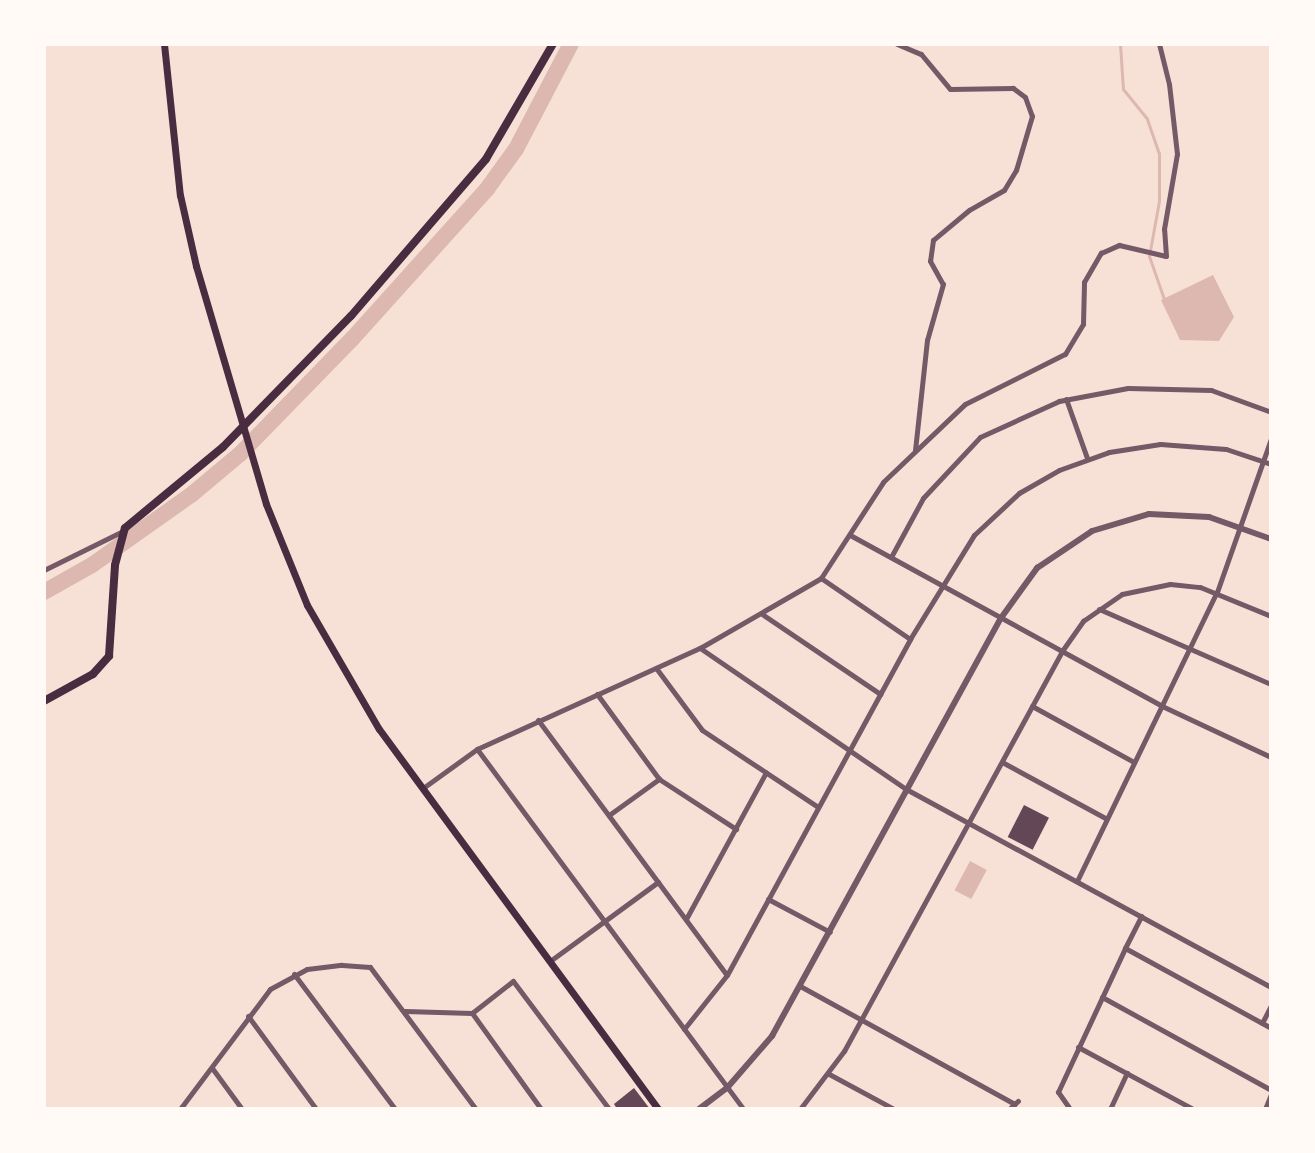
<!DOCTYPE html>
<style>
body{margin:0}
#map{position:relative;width:1315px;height:1153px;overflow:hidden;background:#f7e1d7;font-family:"Noto Serif",serif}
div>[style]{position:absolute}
.water>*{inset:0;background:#dcb8b0;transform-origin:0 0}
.stream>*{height:3px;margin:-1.5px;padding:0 1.5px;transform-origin:1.5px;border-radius:1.5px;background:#dcb8b0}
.river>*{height:16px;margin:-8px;padding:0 8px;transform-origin:8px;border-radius:8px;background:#dcb8b0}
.building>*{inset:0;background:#644757;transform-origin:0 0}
.minor>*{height:5px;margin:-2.5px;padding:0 2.5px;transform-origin:2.5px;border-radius:2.5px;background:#755966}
.tertiary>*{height:6px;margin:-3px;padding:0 3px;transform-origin:3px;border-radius:3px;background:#755966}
.secondary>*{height:7px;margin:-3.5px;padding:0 3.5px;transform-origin:3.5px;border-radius:3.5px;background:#4a2c40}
.primary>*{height:8px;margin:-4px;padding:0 4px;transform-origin:4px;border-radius:4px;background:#4a2c40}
span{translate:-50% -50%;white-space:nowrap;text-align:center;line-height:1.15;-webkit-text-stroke:6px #fffaf5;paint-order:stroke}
.frame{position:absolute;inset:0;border:46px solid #fffaf5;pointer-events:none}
</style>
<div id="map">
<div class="water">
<i style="clip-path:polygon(1213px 275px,1234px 317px,1219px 341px,1180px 340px,1161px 300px)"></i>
<i style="left:970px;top:861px;width:19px;height:33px;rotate:28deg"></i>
</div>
<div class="stream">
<i style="left:1120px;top:44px;width:45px;rotate:86.2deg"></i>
<i style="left:1123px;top:89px;width:38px;rotate:51deg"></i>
<i style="left:1147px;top:119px;width:36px;rotate:71deg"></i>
<i style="left:1159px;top:153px;width:48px;rotate:90deg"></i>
<i style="left:1159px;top:201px;width:56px;rotate:100.3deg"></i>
<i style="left:1149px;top:256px;width:46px;rotate:70.8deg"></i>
</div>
<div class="river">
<i style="left:44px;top:592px;width:55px;rotate:-29.4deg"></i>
<i style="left:92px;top:565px;width:121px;rotate:-35.3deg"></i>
<i style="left:191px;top:495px;width:64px;rotate:-39.9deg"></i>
<i style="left:240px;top:454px;width:161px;rotate:-45.8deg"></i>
<i style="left:352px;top:339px;width:202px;rotate:-48deg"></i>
<i style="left:487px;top:189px;width:49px;rotate:-54.1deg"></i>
<i style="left:516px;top:149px;width:119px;rotate:-62.4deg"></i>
</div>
<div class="building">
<i style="left:1024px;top:805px;width:28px;height:36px;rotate:27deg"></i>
<i style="clip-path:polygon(634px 1088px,650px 1109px,617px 1109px,614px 1104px)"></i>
</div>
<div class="minor">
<i style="left:897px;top:44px;width:26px;rotate:23deg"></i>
<i style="left:921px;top:54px;width:45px;rotate:50.4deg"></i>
<i style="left:950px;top:89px;width:63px;rotate:-0.9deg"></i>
<i style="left:1013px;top:88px;width:15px;rotate:37deg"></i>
<i style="left:1025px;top:97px;width:20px;rotate:70deg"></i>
<i style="left:1032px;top:116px;width:56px;rotate:106.5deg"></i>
<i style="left:1016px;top:170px;width:23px;rotate:121deg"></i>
<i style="left:1004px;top:190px;width:40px;rotate:150.3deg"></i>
<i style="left:969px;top:210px;width:47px;rotate:140.2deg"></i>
<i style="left:933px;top:240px;width:21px;rotate:98deg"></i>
<i style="left:930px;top:261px;width:26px;rotate:61deg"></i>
<i style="left:943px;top:284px;width:58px;rotate:105.9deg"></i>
<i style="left:927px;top:340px;width:111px;rotate:96.2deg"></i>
<i style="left:1066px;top:399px;width:63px;rotate:70.4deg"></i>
<i style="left:850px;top:535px;width:356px;rotate:28.7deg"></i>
<i style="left:1162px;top:706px;width:120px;rotate:25.1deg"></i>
<i style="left:891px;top:557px;width:67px;rotate:-61.5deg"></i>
<i style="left:923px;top:498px;width:83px;rotate:-46.9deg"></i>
<i style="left:980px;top:437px;width:87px;rotate:-24.5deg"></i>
<i style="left:1059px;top:401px;width:70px;rotate:-10.7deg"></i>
<i style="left:1128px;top:388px;width:83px;rotate:1.4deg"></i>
<i style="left:1211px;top:390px;width:64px;rotate:20.1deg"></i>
<i style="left:44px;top:570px;width:88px;rotate:-26.3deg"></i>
<i style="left:1099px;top:609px;width:188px;rotate:23.6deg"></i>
<i style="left:762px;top:614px;width:143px;rotate:34.1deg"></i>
<i style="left:910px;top:639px;width:122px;rotate:-58.4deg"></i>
<i style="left:974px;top:535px;width:62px;rotate:-43deg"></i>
<i style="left:1019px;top:493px;width:46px;rotate:-29.9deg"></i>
<i style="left:1059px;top:470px;width:53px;rotate:-19.8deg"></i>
<i style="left:1109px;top:452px;width:52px;rotate:-8.9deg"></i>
<i style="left:1160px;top:444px;width:66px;rotate:4.3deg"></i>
<i style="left:1226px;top:449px;width:47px;rotate:18.4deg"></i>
<i style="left:700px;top:648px;width:250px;rotate:34.4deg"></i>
<i style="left:906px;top:789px;width:415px;rotate:28.5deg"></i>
<i style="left:656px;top:668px;width:77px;rotate:53.4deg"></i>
<i style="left:702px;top:730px;width:139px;rotate:33.6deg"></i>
<i style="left:597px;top:694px;width:105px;rotate:53.9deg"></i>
<i style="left:659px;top:779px;width:92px;rotate:33deg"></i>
<i style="left:1032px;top:706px;width:116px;rotate:28.8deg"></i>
<i style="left:538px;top:720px;width:317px;rotate:53.5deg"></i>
<i style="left:477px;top:749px;width:448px;rotate:53.5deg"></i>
<i style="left:1002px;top:762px;width:119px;rotate:28.5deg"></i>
<i style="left:423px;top:788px;width:67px;rotate:-35.8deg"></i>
<i style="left:477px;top:749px;width:245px;rotate:-24.4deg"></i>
<i style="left:700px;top:648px;width:140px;rotate:-30deg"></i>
<i style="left:821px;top:578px;width:114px;rotate:-57.1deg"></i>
<i style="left:883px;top:482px;width:113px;rotate:-43.6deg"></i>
<i style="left:965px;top:404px;width:112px;rotate:-26.6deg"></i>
<i style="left:1065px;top:354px;width:35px;rotate:-59deg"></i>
<i style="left:1083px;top:324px;width:42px;rotate:-88.6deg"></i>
<i style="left:1084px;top:282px;width:34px;rotate:-60deg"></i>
<i style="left:1101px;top:253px;width:20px;rotate:-24deg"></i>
<i style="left:1119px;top:245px;width:48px;rotate:13.2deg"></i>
<i style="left:1166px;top:256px;width:27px;rotate:-94deg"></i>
<i style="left:1164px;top:229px;width:76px;rotate:-80.2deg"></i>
<i style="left:1177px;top:154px;width:70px;rotate:-96.5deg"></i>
<i style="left:1169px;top:84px;width:41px;rotate:-104deg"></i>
<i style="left:609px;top:815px;width:62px;rotate:-35.8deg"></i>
<i style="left:1077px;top:881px;width:321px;rotate:-64.2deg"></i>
<i style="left:1217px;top:592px;width:162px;rotate:-70.6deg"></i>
<i style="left:768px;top:899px;width:70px;rotate:28deg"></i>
<i style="left:686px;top:919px;width:167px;rotate:-61.4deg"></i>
<i style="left:1125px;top:948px;width:36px;rotate:-63deg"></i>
<i style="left:550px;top:961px;width:134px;rotate:-36.2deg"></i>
<i style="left:294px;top:974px;width:169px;rotate:53.2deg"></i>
<i style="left:800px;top:986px;width:245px;rotate:28.8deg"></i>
<i style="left:1102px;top:997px;width:193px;rotate:28.8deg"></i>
<i style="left:405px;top:1011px;width:67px;rotate:1.7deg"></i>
<i style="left:472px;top:1013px;width:52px;rotate:-38deg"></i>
<i style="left:513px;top:981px;width:160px;rotate:53.1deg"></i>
<i style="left:472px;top:1013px;width:118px;rotate:54.3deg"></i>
<i style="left:248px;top:1016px;width:115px;rotate:53.8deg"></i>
<i style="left:1262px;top:1023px;width:20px;rotate:-63deg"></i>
<i style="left:684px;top:1029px;width:69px;rotate:-51.5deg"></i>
<i style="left:727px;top:975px;width:383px;rotate:-61.4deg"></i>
<i style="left:910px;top:639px;width:108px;rotate:-145.6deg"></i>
<i style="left:1078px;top:1047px;width:131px;rotate:28.3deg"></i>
<i style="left:212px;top:1068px;width:51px;rotate:53.8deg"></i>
<i style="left:829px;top:1074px;width:74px;rotate:28.3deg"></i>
<i style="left:180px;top:1109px;width:150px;rotate:-53.1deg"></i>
<i style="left:270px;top:989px;width:42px;rotate:-28.4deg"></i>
<i style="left:307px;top:969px;width:35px;rotate:-7deg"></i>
<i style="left:342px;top:965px;width:28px;rotate:4deg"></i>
<i style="left:370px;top:967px;width:177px;rotate:53.3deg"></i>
<i style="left:800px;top:1109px;width:73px;rotate:-52.8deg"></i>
<i style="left:844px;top:1051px;width:456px;rotate:-61.4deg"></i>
<i style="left:1062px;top:651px;width:37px;rotate:-55deg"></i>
<i style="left:1083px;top:621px;width:47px;rotate:-34.7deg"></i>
<i style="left:1122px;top:594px;width:49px;rotate:-11.8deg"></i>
<i style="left:1170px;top:584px;width:30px;rotate:6deg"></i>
<i style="left:1200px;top:587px;width:77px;rotate:22.2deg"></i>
<i style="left:1009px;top:1109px;width:12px;rotate:-42deg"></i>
<i style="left:1070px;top:1109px;width:21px;rotate:-125deg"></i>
<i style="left:1058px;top:1092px;width:159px;rotate:-65deg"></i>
<i style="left:1125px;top:948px;width:166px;rotate:28.7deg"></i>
<i style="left:1110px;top:1109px;width:40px;rotate:-65deg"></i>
<i style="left:1265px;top:1109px;width:16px;rotate:-68deg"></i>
</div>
<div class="tertiary">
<i style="left:699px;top:1109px;width:35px;rotate:-37deg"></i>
<i style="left:727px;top:1088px;width:69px;rotate:-49.1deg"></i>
<i style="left:772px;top:1036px;width:477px;rotate:-61.3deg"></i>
<i style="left:1001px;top:618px;width:62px;rotate:-54.2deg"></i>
<i style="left:1037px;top:568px;width:66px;rotate:-33.9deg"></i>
<i style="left:1092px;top:531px;width:59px;rotate:-16.6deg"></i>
<i style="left:1149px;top:514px;width:60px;rotate:2.9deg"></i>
<i style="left:1209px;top:517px;width:66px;rotate:19.5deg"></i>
</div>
<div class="secondary">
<i style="left:164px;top:44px;width:152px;rotate:84deg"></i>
<i style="left:180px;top:195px;width:73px;rotate:77.3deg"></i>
<i style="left:196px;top:266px;width:248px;rotate:73.6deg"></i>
<i style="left:266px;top:504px;width:109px;rotate:67.9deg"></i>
<i style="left:307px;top:605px;width:143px;rotate:59.9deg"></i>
<i style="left:379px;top:729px;width:471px;rotate:53.7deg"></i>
</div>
<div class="primary">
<i style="left:44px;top:701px;width:56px;rotate:-28.9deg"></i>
<i style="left:93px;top:674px;width:24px;rotate:-48deg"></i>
<i style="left:109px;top:656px;width:91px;rotate:-86.2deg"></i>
<i style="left:115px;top:565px;width:38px;rotate:-75deg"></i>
<i style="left:125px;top:528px;width:127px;rotate:-39.6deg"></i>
<i style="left:223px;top:447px;width:183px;rotate:-45.7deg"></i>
<i style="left:351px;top:316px;width:207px;rotate:-49.3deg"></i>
<i style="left:486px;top:159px;width:133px;rotate:-59.8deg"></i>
</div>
<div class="frame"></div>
</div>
